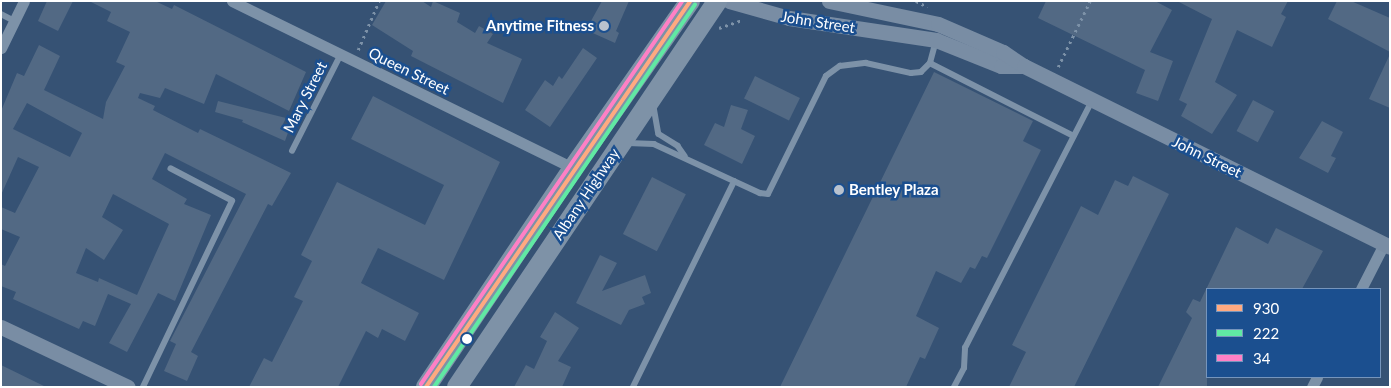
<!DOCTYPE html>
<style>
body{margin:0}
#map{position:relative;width:1391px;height:388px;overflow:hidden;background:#365274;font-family:Lato,sans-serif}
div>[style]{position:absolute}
.building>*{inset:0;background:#526984;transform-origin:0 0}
.path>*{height:2.5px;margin-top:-1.25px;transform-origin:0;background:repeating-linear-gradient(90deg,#7d92a8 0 2.5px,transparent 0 6.5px)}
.lane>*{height:5.5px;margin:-2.75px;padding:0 2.75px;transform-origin:2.75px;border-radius:2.75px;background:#7d92a8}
.street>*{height:11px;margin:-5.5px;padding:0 5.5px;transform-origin:5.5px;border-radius:5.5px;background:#7d92a8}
.secondary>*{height:15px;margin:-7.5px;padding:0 7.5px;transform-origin:7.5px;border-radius:7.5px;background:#798da4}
.highway>*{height:20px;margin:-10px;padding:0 10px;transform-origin:10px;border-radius:10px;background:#7e92a7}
.bus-1>*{height:4px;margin:-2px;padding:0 2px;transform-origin:2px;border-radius:2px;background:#ffa980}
.bus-2>*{height:4px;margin:-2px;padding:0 2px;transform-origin:2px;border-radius:2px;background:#60e9a3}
.bus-3>*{height:4px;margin:-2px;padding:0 2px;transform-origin:2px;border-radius:2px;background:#ff80c5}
.dots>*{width:14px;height:14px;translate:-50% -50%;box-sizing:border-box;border:2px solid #1b4f8f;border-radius:50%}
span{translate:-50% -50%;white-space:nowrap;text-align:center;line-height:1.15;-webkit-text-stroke:5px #1b4f8f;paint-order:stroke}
.street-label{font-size:15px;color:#fff}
.poi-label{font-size:15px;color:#fff;font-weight:700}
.right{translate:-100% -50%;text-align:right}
.left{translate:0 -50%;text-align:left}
.frame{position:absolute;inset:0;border:2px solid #fff;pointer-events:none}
.legend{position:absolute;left:1206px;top:288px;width:175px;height:90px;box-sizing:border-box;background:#1b4f8f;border:1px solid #7695bc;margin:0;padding:6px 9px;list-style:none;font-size:15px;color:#fff}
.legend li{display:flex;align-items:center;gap:10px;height:25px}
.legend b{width:25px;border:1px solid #7695bc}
</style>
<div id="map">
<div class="building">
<i style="clip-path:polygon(47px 1px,73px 1px,58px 31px,38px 21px)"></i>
<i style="clip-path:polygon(evenodd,89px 1px,155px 1px,172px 9px,174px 5px,306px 72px,289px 111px,216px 74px,204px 104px,165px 88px,160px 98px,140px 93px,138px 98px,155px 106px,153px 110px,198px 133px,200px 129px,291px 173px,272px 206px,268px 204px,191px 352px,198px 356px,187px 381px,164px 371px,176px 344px,170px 341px,246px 194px,165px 153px,152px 179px,187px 199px,184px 204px,211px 215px,175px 301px,158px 293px,127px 352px,109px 343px,131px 304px,108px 294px,95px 326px,83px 321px,79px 329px,13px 299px,16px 292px,1px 286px,1px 264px,5px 266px,20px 237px,1px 229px,1px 207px,15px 213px,39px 167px,18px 157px,1px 195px,1px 111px,17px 73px,24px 76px,39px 45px,60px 56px,44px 90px,103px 119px,106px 102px,125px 66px,116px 62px,130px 32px,107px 21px,111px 12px,89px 1px,27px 103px,82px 133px,70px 157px,13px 129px,27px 103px,89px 1px,113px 194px,169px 224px,137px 295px,99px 278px,98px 282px,76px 273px,86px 248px,104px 260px,123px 230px,102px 217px,113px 194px)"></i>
<i style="clip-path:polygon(386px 1px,422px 1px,431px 7px,433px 1px,460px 13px,457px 22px,475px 33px,479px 26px,493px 34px,487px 43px,522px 59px,503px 103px,411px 56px,413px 51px,372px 25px)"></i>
<i style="clip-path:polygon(602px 1px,629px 1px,616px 31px,619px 33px,615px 43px,586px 30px)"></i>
<i style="clip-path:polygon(1046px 1px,1155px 1px,1172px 10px,1150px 52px,1173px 61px,1158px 101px,1136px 93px,1145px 70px,1038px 18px)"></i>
<i style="clip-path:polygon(1177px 1px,1288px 1px,1281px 14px,1286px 17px,1272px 47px,1237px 30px,1215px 82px,1237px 95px,1212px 134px,1181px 116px,1187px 104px,1179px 100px,1212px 19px)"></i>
<i style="clip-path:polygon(1337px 1px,1351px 1px,1390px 18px,1390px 52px,1328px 19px)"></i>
<i style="clip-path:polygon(583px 48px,597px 58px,550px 127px,525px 110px,545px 80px,553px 86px,559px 76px,562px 79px)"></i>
<i style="clip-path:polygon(1390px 54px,1390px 108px,1369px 99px)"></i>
<i style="clip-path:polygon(934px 72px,1033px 121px,1023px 141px,1041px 150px,987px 258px,982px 256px,975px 269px,970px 267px,961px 283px,936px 271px,916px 316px,939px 328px,925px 359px,920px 357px,906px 387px,780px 387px)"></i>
<i style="left:755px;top:76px;width:50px;height:25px;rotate:26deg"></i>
<i style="clip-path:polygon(373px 96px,500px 162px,444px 280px,378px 248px,361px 283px,419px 313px,405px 341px,382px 329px,378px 338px,366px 331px,338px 387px,249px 387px,264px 358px,272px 362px,303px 301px,294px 297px,312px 261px,301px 255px,337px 182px,425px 225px,444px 185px,351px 139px)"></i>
<i style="left:1253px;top:100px;width:24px;height:35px;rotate:28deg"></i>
<i style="clip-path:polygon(218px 101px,286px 118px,283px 124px,290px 127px,285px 141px,242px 122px,243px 120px,215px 112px)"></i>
<i style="clip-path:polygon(731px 105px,748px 110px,741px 129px,755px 136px,742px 164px,704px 145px,715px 123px,724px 127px)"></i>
<i style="clip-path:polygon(1322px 121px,1343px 132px,1331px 156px,1336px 158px,1328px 173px,1299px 158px)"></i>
<i style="clip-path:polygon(1133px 176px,1169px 194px,1074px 387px,1009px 387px,1026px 352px,1012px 345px,1081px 206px,1098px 215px,1115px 180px,1128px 186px)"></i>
<i style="left:652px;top:177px;width:38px;height:64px;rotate:27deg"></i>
<i style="clip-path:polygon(1236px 227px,1268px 244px,1276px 228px,1323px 251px,1302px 289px,1207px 289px,1207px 387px,1158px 387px,1192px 318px,1186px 312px,1193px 299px,1200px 302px)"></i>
<i style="clip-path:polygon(600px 255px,617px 263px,602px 291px,645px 275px,651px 293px,642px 297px,645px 304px,629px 310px,621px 325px,576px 303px)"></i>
<i style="clip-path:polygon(555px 312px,579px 328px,558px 361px,571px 367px,562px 387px,514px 387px,526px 365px,534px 369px,547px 341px,540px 337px)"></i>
<i style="clip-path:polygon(1px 365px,46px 387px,1px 387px)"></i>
</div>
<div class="path">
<i style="left:916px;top:1px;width:13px;rotate:27deg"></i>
<i style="left:719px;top:28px;width:24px;rotate:-19deg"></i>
<i style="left:358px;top:50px;width:53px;rotate:-66.8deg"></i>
<i style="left:1058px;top:67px;width:73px;rotate:-64.1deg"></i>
</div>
<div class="lane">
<i style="left:1px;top:14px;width:16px;rotate:27deg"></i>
<i style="left:930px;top:63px;width:161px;rotate:26.9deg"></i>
<i style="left:654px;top:107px;width:27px;rotate:80deg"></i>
<i style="left:659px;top:134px;width:22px;rotate:32deg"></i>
<i style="left:678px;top:146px;width:12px;rotate:55deg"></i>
<i style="left:628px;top:143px;width:26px;rotate:2deg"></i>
<i style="left:654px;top:144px;width:117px;rotate:24.8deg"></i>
<i style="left:760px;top:193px;width:8px;rotate:7deg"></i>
<i style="left:768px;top:194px;width:131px;rotate:-63.8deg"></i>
<i style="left:826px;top:76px;width:17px;rotate:-36deg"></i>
<i style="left:840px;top:66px;width:26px;rotate:-7deg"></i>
<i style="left:866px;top:63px;width:46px;rotate:12.5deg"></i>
<i style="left:911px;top:73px;width:10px;rotate:-6deg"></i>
<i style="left:921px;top:72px;width:13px;rotate:-45deg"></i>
<i style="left:930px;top:63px;width:23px;rotate:-75deg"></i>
<i style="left:292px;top:151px;width:109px;rotate:-63.2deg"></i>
<i style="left:143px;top:387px;width:206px;rotate:-64.4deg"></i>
<i style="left:232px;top:201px;width:69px;rotate:-152.3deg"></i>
<i style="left:633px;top:387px;width:229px;rotate:-63.8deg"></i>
<i style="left:954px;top:387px;width:21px;rotate:-62deg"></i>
<i style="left:964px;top:368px;width:20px;rotate:-87deg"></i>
<i style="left:965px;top:348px;width:278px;rotate:-62.8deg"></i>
</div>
<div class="street">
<i style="left:232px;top:1px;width:380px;rotate:26.1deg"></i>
<i style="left:1px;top:48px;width:52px;rotate:-63.9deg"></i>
<i style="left:1361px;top:289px;width:51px;rotate:-62.9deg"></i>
<i style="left:1312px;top:387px;width:11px;rotate:-63deg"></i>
</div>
<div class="secondary">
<i style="left:729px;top:1px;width:62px;rotate:15.8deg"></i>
<i style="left:789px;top:18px;width:149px;rotate:8.5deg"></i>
<i style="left:936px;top:40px;width:70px;rotate:21.8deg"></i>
<i style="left:1001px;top:66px;width:23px"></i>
<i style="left:829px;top:1px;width:111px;rotate:11.9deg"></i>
<i style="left:938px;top:24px;width:71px;rotate:23.3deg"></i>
<i style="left:1003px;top:52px;width:25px;rotate:34deg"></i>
<i style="left:1024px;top:66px;width:408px;rotate:26.3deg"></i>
<i style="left:1px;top:327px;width:140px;rotate:25.3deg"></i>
</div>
<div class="highway">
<i style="left:426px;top:387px;width:264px;rotate:-56.1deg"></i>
<i style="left:573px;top:168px;width:204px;rotate:-55deg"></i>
<i style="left:457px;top:387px;width:465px;rotate:-56deg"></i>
</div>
<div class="bus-1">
<i style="left:426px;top:387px;width:468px;rotate:-55.6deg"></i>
</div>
<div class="bus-2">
<i style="left:434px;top:387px;width:463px;rotate:-55.7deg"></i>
</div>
<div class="bus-3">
<i style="left:421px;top:384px;width:463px;rotate:-55.7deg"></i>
</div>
<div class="dots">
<i style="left:604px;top:26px;background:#b9c2ce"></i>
<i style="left:839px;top:190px;background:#b9c2ce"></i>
<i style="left:467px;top:339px;background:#fff"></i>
</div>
<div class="street-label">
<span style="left:818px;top:22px;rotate:9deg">John Street</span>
<span style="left:409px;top:71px;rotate:26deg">Queen Street</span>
<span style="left:305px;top:97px;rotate:-63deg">Mary Street</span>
<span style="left:1207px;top:157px;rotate:26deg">John Street</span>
<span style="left:586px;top:194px;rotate:-56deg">Albany Highway</span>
</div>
<div class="poi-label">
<span class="right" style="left:594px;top:26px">Anytime Fitness</span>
<span class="left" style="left:849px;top:190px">Bentley Plaza</span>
</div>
<div class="frame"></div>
<ul class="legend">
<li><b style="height:6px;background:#ffa980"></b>930</li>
<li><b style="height:6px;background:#60e9a3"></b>222</li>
<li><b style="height:6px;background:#ff80c5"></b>34</li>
</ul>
</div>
